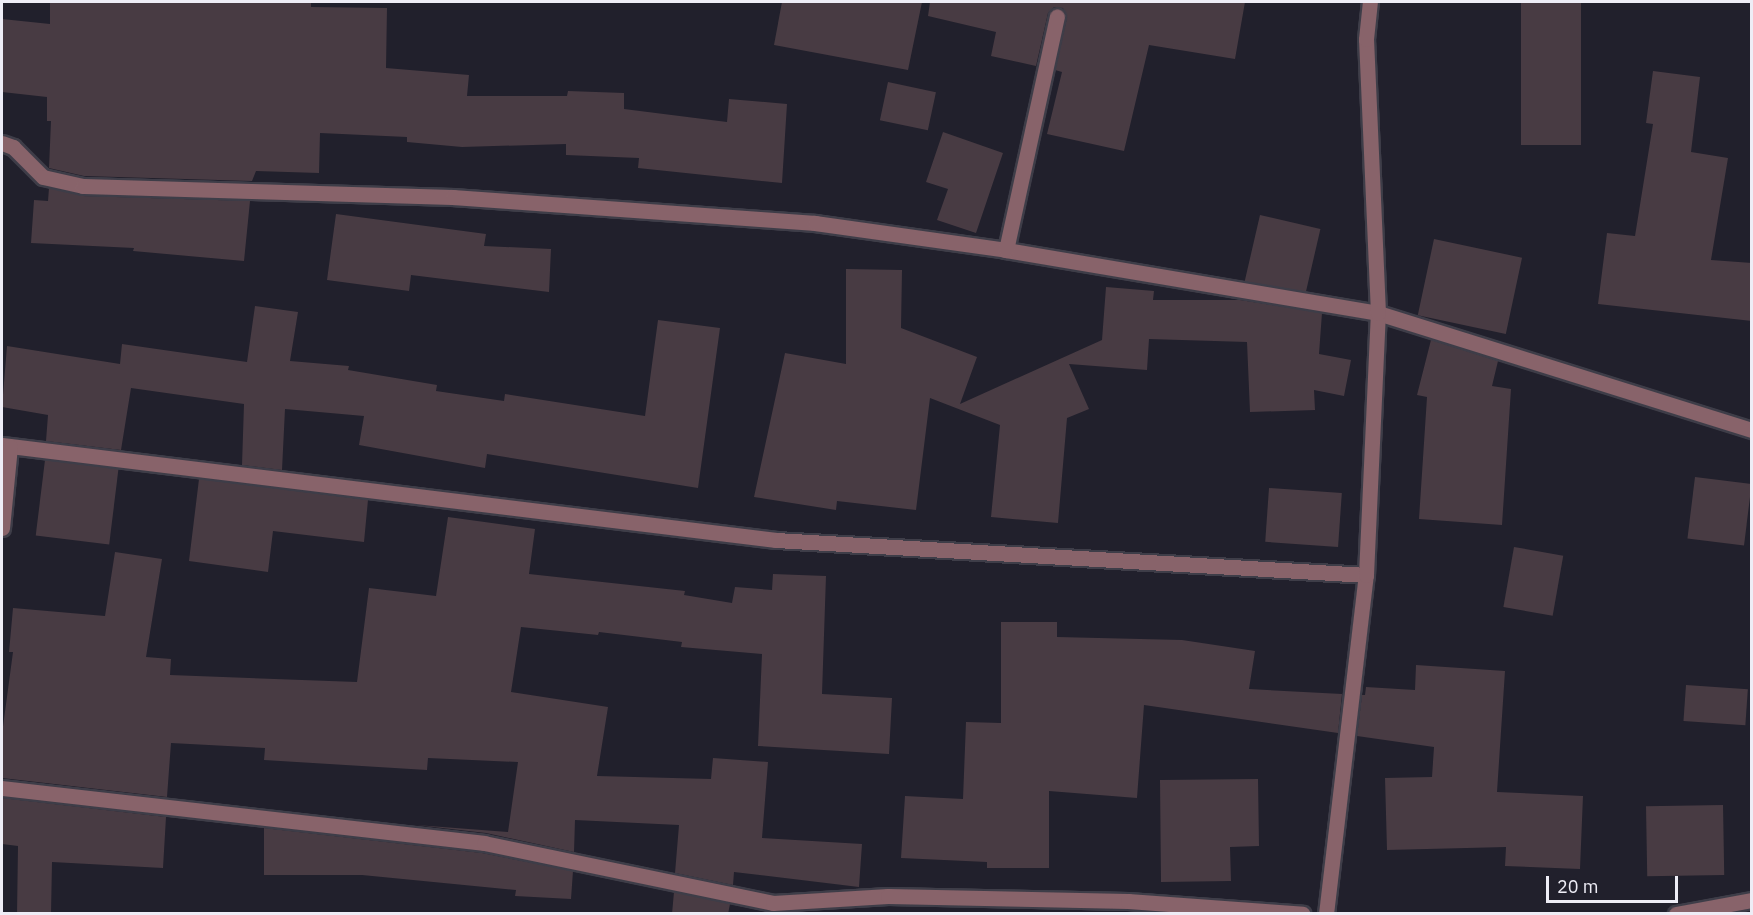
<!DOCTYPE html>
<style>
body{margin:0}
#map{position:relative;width:1753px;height:915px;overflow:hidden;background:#21202c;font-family:"IBM Plex Sans",sans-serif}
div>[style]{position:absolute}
.building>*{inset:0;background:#483b43;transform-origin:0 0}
.roads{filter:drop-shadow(2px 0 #3e3d48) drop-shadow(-2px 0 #3e3d48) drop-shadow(0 2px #3e3d48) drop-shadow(0 -2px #3e3d48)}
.minor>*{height:15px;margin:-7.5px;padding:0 7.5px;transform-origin:7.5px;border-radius:7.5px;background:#88636a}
span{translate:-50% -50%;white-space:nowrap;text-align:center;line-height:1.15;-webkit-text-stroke:4.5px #21202c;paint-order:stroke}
.frame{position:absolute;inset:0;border:3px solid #eeedf6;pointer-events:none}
.scale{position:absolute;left:1546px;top:876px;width:132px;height:27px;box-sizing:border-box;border:3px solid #eeedf6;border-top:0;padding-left:8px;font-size:18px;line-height:21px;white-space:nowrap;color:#eeedf6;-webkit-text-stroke:4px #21202c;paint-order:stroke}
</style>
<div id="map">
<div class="building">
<i style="clip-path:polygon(50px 2px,311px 2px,311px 7px,387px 8px,386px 68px,469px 75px,467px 96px,567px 96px,568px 91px,624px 93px,624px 109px,727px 122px,729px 99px,787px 104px,782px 183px,638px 168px,639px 158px,566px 155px,566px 144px,462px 147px,407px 142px,407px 137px,320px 133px,319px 173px,256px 171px,252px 181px,84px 176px,49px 168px,51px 121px,47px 121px,47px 97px,2px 92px,2px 19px,50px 24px)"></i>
<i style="clip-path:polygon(782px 2px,922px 2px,908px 70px,774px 45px)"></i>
<i style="clip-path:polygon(930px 2px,1245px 2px,1235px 59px,1149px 45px,1124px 151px,1047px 134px,1062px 72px,1055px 70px,1067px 18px,1063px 8px,1054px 7px,1048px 13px,1036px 66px,991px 56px,996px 32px,928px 16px)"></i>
<i style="left:1521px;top:2px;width:60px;height:143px"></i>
<i style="clip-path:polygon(1653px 71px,1700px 77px,1691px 152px,1728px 158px,1711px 260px,1752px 263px,1752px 321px,1598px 304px,1607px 233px,1635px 236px,1653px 124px,1646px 123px)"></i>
<i style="left:888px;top:82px;width:49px;height:39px;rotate:12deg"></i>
<i style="clip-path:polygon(943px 132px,1003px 153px,976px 233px,937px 220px,948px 189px,926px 182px)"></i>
<i style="clip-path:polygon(49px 188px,83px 196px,250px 201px,244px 261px,133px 251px,134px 248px,31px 243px,34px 200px,48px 201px)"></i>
<i style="clip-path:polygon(336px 214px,486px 234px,484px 246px,551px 249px,549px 292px,411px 275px,409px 291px,327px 280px)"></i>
<i style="left:1260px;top:215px;width:62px;height:68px;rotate:13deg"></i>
<i style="left:1434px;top:239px;width:90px;height:78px;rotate:12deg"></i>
<i style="clip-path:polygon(846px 269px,902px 270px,901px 328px,977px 357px,960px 404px,1102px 340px,1106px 287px,1154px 291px,1153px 300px,1240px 300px,1322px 313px,1319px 354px,1351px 360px,1344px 396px,1314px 390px,1315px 410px,1250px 412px,1247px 342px,1149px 339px,1147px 370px,1069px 364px,1089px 409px,1067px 418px,1058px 523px,991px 517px,1000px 425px,930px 398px,916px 510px,837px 501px,836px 510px,754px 497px,785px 353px,846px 364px)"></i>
<i style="clip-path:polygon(255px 306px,298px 312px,290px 361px,349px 366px,348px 370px,437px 385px,436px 391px,504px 401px,505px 394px,645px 416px,658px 320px,720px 328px,698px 488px,487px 454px,485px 468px,359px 445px,364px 416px,285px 409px,282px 470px,242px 465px,244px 404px,131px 388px,121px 450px,46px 441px,48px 415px,2px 407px,7px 346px,120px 364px,122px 344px,247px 362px)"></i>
<i style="clip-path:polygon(1431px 340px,1498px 361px,1492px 386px,1511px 389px,1502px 525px,1419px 519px,1427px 397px,1417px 395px)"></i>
<i style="left:45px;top:460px;width:74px;height:76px;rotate:7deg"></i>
<i style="left:1695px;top:477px;width:57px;height:62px;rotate:7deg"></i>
<i style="clip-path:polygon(199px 479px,368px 500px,364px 542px,273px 531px,268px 572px,189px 561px)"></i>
<i style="left:1269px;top:488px;width:73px;height:54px;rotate:4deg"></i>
<i style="clip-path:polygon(448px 517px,535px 529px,529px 574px,685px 591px,684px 595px,732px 603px,735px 587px,772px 590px,773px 574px,826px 576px,822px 694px,892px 698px,889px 754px,758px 746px,762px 654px,681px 647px,682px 642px,599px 632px,598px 635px,521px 627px,511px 692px,608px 707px,597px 776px,711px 779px,713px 758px,768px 762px,762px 838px,862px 844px,859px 887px,734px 872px,733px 885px,675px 873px,679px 825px,575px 820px,574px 852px,486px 833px,416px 825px,508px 832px,518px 762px,428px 758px,427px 770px,264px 760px,265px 748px,171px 743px,167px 797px,2px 778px,2px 734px,13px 652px,9px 652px,13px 608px,105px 616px,115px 552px,162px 559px,146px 657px,171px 659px,170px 675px,357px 682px,369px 588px,436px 596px)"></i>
<i style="left:1514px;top:547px;width:50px;height:61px;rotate:10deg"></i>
<i style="clip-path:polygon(1001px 622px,1057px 622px,1057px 637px,1182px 640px,1255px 651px,1249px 689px,1342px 694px,1338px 733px,1144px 705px,1137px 798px,1049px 791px,1049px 868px,987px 868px,987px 862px,901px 858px,905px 796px,963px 799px,966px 722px,1001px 723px)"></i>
<i style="clip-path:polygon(1416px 665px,1505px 671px,1497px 792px,1583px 796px,1580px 869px,1505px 866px,1506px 847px,1387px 850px,1385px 778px,1432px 777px,1434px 747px,1357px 736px,1362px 695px,1365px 695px,1366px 687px,1415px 690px)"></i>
<i style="left:1686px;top:685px;width:62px;height:36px;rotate:4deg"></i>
<i style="clip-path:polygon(1258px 779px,1259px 846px,1230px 847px,1231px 881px,1161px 882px,1160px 780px)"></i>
<i style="clip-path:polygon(2px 798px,166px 817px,163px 868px,52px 862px,51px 914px,17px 914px,18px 846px,2px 844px)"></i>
<i style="left:1723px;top:805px;width:70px;height:77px;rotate:89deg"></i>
<i style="clip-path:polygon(264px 828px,482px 853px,573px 871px,571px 899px,515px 896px,516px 890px,362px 875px,264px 875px)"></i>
<i style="clip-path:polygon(674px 892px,730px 904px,728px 914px,672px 914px)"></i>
</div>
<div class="roads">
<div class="minor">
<i style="left:2px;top:143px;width:12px;rotate:20deg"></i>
<i style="left:13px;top:147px;width:42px;rotate:45deg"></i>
<i style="left:43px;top:177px;width:41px;rotate:12.7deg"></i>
<i style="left:83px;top:186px;width:370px;rotate:1.7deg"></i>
<i style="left:453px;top:197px;width:363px;rotate:4.1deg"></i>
<i style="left:815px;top:223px;width:193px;rotate:8deg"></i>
<i style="left:1006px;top:250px;width:377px;rotate:9.6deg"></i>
<i style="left:1378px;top:313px;width:392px;rotate:17.4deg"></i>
<i style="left:1006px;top:250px;width:239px;rotate:-77.7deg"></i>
<i style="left:2px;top:445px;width:780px;rotate:7deg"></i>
<i style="left:776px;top:540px;width:591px;rotate:3.39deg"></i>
<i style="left:2px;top:528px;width:82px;rotate:-84.4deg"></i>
<i style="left:2px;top:788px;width:485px;rotate:6.5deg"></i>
<i style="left:484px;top:843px;width:295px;rotate:11.7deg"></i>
<i style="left:773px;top:903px;width:115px;rotate:-3.5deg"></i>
<i style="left:888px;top:896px;width:240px;rotate:1.2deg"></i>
<i style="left:1128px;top:901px;width:175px;rotate:4.2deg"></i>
<i style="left:1326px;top:914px;width:341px;rotate:-83.3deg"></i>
<i style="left:1366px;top:575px;width:262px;rotate:-87.4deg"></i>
<i style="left:1378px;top:313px;width:274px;rotate:-92.5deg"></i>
<i style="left:1366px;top:39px;width:37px;rotate:-84deg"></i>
<i style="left:1676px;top:914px;width:77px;rotate:-10.4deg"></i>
</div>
</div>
<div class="frame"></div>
<div class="scale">20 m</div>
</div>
